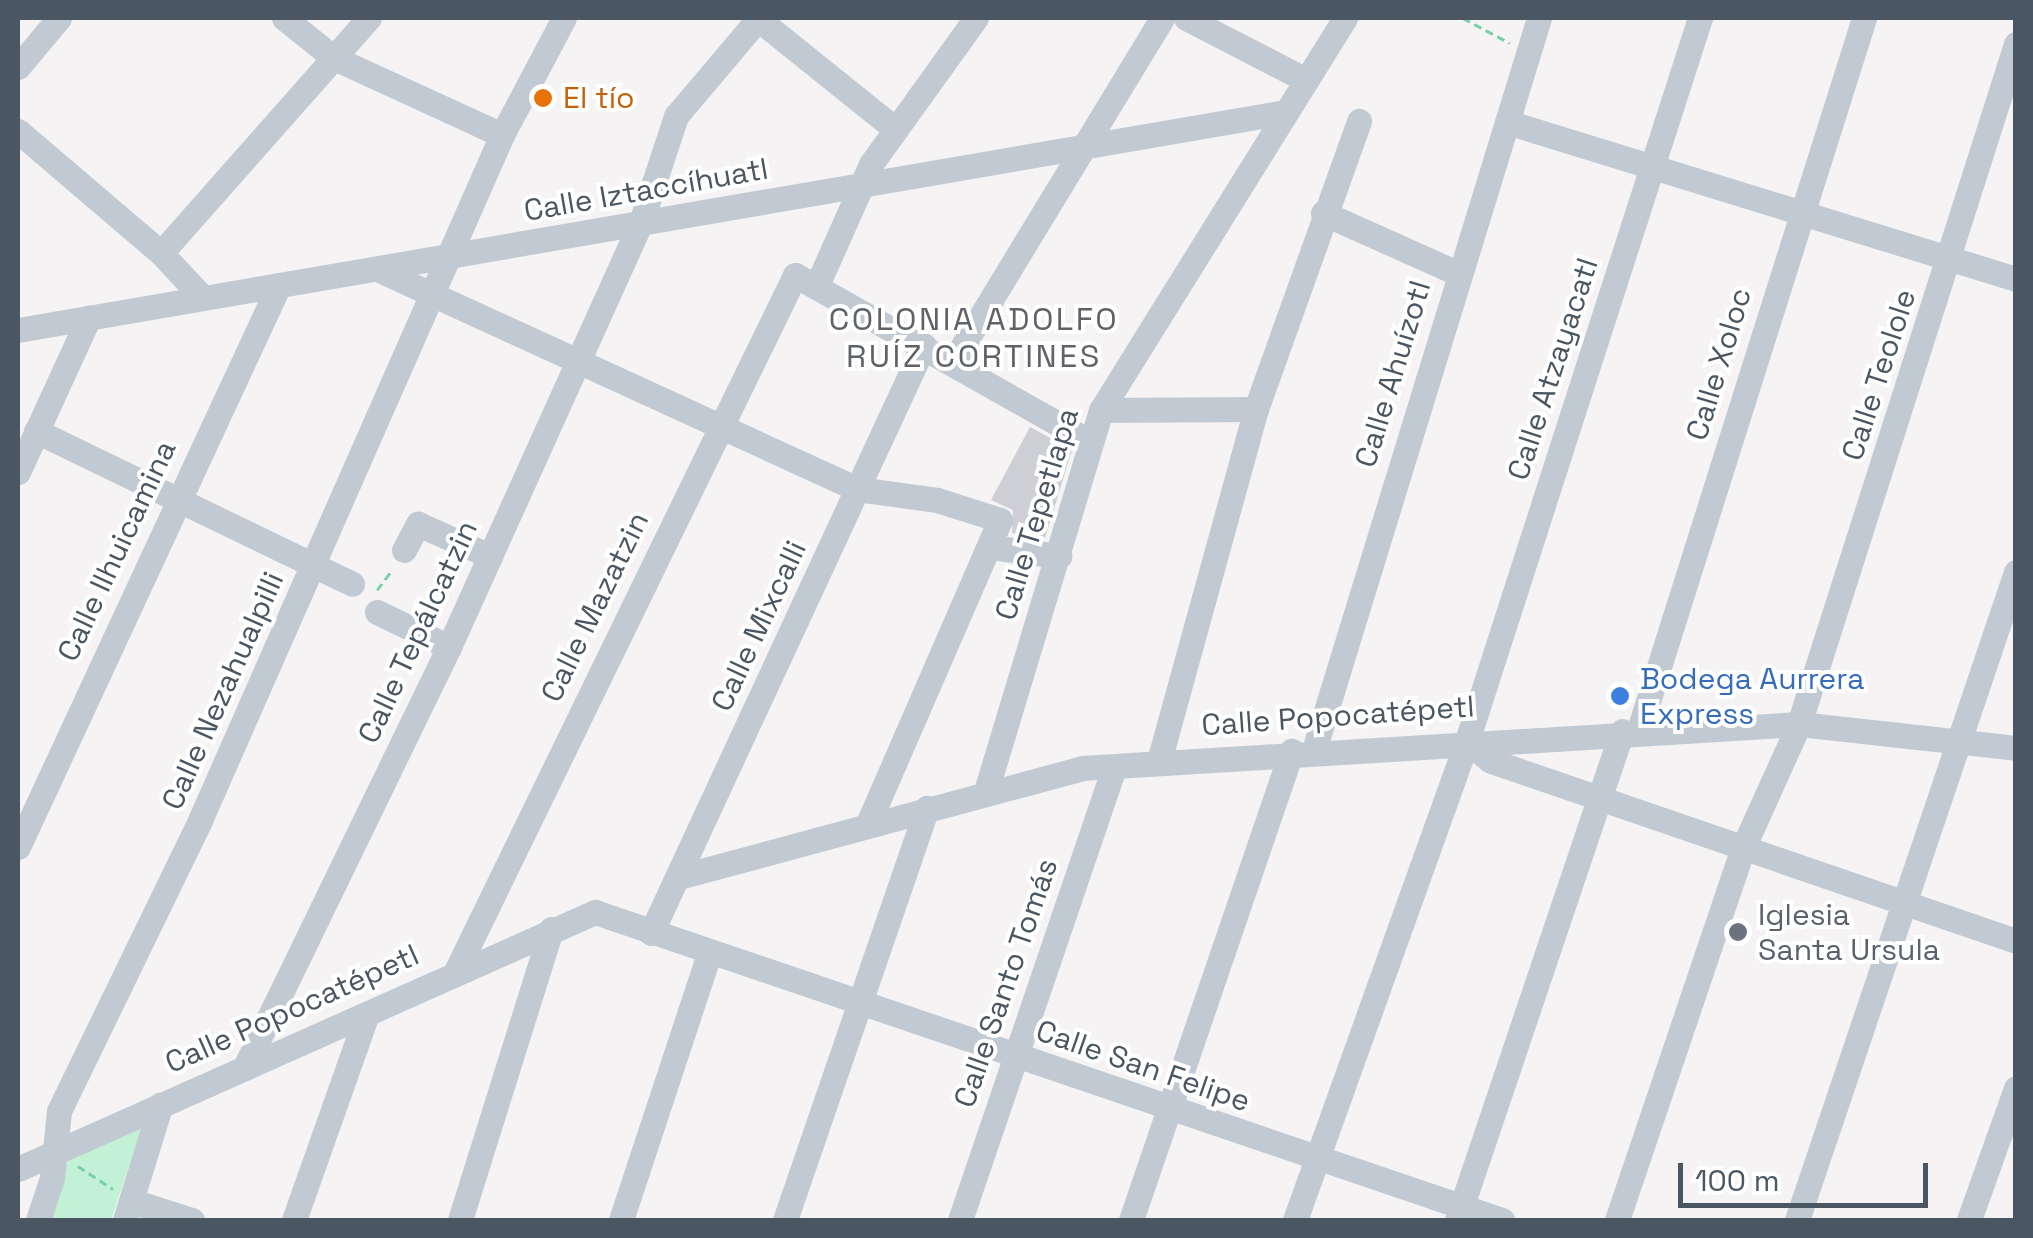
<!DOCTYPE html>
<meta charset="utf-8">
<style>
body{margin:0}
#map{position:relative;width:2033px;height:1238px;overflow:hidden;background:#f5f3f3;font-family:"Space Grotesk",sans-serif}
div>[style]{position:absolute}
.green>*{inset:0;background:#c3f1d5}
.building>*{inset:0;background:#cdcfd5}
.path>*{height:2.5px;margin-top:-1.25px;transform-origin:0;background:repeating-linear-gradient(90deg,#7ad0a6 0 8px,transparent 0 13px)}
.minor>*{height:25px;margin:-12.5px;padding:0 12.5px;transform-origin:12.5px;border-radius:12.5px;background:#c1cad2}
.dots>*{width:28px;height:28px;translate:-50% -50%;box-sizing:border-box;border:5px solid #fff;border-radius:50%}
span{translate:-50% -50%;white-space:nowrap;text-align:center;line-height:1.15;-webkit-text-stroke:8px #fff;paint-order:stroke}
.food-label{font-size:30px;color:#c56008}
.left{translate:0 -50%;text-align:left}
.street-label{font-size:30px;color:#4a5661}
.shop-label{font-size:30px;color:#366cbe}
.worship-label{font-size:30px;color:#5b616d}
.neighbourhood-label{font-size:32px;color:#5f6368;letter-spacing:2.5px}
.frame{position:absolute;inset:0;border:20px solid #4a5661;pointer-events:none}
.scale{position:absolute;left:1678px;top:1163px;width:250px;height:45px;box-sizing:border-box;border:5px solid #4a5661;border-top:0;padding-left:12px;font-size:30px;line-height:35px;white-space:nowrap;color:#4a5661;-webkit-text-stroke:8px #fff;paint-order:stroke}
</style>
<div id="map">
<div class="green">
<i style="clip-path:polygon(143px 1124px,111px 1220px,47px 1220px,65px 1163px)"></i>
</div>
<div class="building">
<i style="clip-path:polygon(1030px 427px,1072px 450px,1045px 538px,1012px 533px,1013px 510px,991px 500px)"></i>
</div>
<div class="path">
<i style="left:1463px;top:18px;width:53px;rotate:28deg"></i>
<i style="left:377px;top:590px;width:26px;rotate:-53deg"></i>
<i style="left:78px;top:1166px;width:42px;rotate:33.3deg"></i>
</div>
<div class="minor">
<i style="left:284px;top:18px;width:64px;rotate:38.7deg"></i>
<i style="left:334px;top:58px;width:185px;rotate:24.6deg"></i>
<i style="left:757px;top:18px;width:176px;rotate:38.8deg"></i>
<i style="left:1186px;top:18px;width:133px;rotate:27.3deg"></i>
<i style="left:18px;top:67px;width:64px;rotate:-50.1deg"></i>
<i style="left:1507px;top:122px;width:533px;rotate:17.14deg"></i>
<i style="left:18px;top:131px;width:188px;rotate:40.5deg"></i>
<i style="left:161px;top:253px;width:60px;rotate:47deg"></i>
<i style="left:1323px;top:213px;width:147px;rotate:24.1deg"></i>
<i style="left:161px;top:253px;width:314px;rotate:-48.5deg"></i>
<i style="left:377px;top:269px;width:528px;rotate:24.62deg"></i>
<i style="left:857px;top:489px;width:81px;rotate:7.8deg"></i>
<i style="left:937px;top:500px;width:66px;rotate:17.6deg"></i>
<i style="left:1000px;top:520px;width:331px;rotate:113.5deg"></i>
<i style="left:818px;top:283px;width:130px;rotate:-66deg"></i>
<i style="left:871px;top:164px;width:180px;rotate:-54.3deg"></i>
<i style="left:18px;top:330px;width:1286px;rotate:-9.76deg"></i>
<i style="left:953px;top:362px;width:403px;rotate:-58.7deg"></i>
<i style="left:1101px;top:410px;width:155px;rotate:-0.4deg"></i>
<i style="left:36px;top:431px;width:351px;rotate:25.8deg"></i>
<i style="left:18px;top:472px;width:170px;rotate:-65.4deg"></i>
<i style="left:990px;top:547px;width:70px;rotate:7.4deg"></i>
<i style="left:404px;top:550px;width:30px;rotate:-62deg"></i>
<i style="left:418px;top:524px;width:79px;rotate:24deg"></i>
<i style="left:377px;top:612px;width:80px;rotate:25.9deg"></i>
<i style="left:1639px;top:730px;width:747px;rotate:-72.46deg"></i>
<i style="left:1467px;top:741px;width:31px;rotate:40deg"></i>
<i style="left:1491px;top:761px;width:555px;rotate:18.92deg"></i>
<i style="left:1314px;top:750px;width:766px;rotate:-72.91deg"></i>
<i style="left:1159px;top:761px;width:365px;rotate:-74.6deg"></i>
<i style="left:1256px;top:409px;width:306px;rotate:-70.3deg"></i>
<i style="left:986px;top:791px;width:398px;rotate:-73.2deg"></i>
<i style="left:1101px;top:410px;width:462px;rotate:-58.1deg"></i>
<i style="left:18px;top:847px;width:620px;rotate:-65.09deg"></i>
<i style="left:679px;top:877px;width:417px;rotate:-15.1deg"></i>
<i style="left:1082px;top:768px;width:718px;rotate:-3.51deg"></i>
<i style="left:1799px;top:724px;width:218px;rotate:6.3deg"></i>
<i style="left:651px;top:933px;width:648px;rotate:-65.1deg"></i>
<i style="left:457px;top:969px;width:772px;rotate:-64.03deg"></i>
<i style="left:795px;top:275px;width:337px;rotate:29.5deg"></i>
<i style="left:246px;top:1065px;width:465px;rotate:-64.1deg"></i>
<i style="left:449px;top:647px;width:466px;rotate:-65.7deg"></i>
<i style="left:641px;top:222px;width:112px;rotate:-71.7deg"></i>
<i style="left:676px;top:116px;width:127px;rotate:-49.8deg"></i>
<i style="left:18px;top:1169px;width:632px;rotate:-24.01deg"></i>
<i style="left:595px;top:912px;width:958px;rotate:18.76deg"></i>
<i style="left:132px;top:1201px;width:63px;rotate:17.6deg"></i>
<i style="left:38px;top:1220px;width:44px;rotate:-71.6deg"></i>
<i style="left:52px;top:1178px;width:67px;rotate:-84deg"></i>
<i style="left:59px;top:1111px;width:326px;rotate:-64.1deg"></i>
<i style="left:201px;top:818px;width:746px;rotate:-66.22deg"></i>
<i style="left:502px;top:135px;width:132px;rotate:-62.1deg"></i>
<i style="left:125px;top:1220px;width:121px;rotate:-72.8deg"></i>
<i style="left:294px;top:1220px;width:219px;rotate:-70.5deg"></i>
<i style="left:460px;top:1220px;width:305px;rotate:-72.6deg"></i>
<i style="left:621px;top:1220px;width:280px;rotate:-71.7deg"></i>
<i style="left:785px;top:1220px;width:436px;rotate:-71deg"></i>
<i style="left:960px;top:1220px;width:478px;rotate:-71.2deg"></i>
<i style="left:1131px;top:1220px;width:496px;rotate:-71.1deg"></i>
<i style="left:1295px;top:1220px;width:509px;rotate:-70.25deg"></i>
<i style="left:1467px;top:741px;width:760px;rotate:-72.14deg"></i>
<i style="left:1457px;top:1220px;width:516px;rotate:-71.35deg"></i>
<i style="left:1617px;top:1220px;width:393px;rotate:-71.3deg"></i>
<i style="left:1743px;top:848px;width:136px;rotate:-65.7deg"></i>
<i style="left:1799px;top:724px;width:714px;rotate:-72.3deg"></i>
<i style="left:1797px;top:1220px;width:684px;rotate:-71.33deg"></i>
<i style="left:1969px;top:1220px;width:140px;rotate:-70.4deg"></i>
</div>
<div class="dots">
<i style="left:543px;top:98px;background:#e8710a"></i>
<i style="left:1620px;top:696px;background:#3f7fe0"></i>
<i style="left:1738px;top:932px;background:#6b7280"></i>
</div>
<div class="food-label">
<span class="left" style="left:563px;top:98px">El tío</span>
</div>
<div class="street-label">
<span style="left:646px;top:190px;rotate:-10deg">Calle Iztaccíhuatl</span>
<span style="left:1719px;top:364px;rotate:-73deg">Calle Xoloc</span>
<span style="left:1553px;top:369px;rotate:-72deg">Calle Atzayacatl</span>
<span style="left:1393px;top:374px;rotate:-73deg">Calle Ahuízotl</span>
<span style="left:1879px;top:375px;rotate:-72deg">Calle Teolole</span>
<span style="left:1037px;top:514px;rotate:-73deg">Calle Tepetlapa</span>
<span style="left:117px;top:551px;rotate:-65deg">Calle Ilhuicamina</span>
<span style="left:595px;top:607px;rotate:-64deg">Calle Mazatzin</span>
<span style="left:759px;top:626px;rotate:-65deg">Calle Mixcalli</span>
<span style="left:418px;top:632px;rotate:-65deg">Calle Tepálcatzin</span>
<span style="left:223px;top:691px;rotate:-66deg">Calle Nezahualpilli</span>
<span style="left:1338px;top:716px;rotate:-4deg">Calle Popocatépetl</span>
<span style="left:1006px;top:983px;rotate:-71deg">Calle Santo Tomás</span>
<span style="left:292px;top:1009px;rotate:-24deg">Calle Popocatépetl</span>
<span style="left:1143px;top:1066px;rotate:19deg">Calle San Felipe</span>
</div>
<div class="shop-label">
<span class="left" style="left:1640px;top:696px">Bodega Aurrera<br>Express</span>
</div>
<div class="worship-label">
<span class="left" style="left:1758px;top:932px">Iglesia<br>Santa Ursula</span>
</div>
<div class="neighbourhood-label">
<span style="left:974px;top:338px">COLONIA ADOLFO<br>RUÍZ CORTINES</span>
</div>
<div class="frame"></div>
<div class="scale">100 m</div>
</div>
